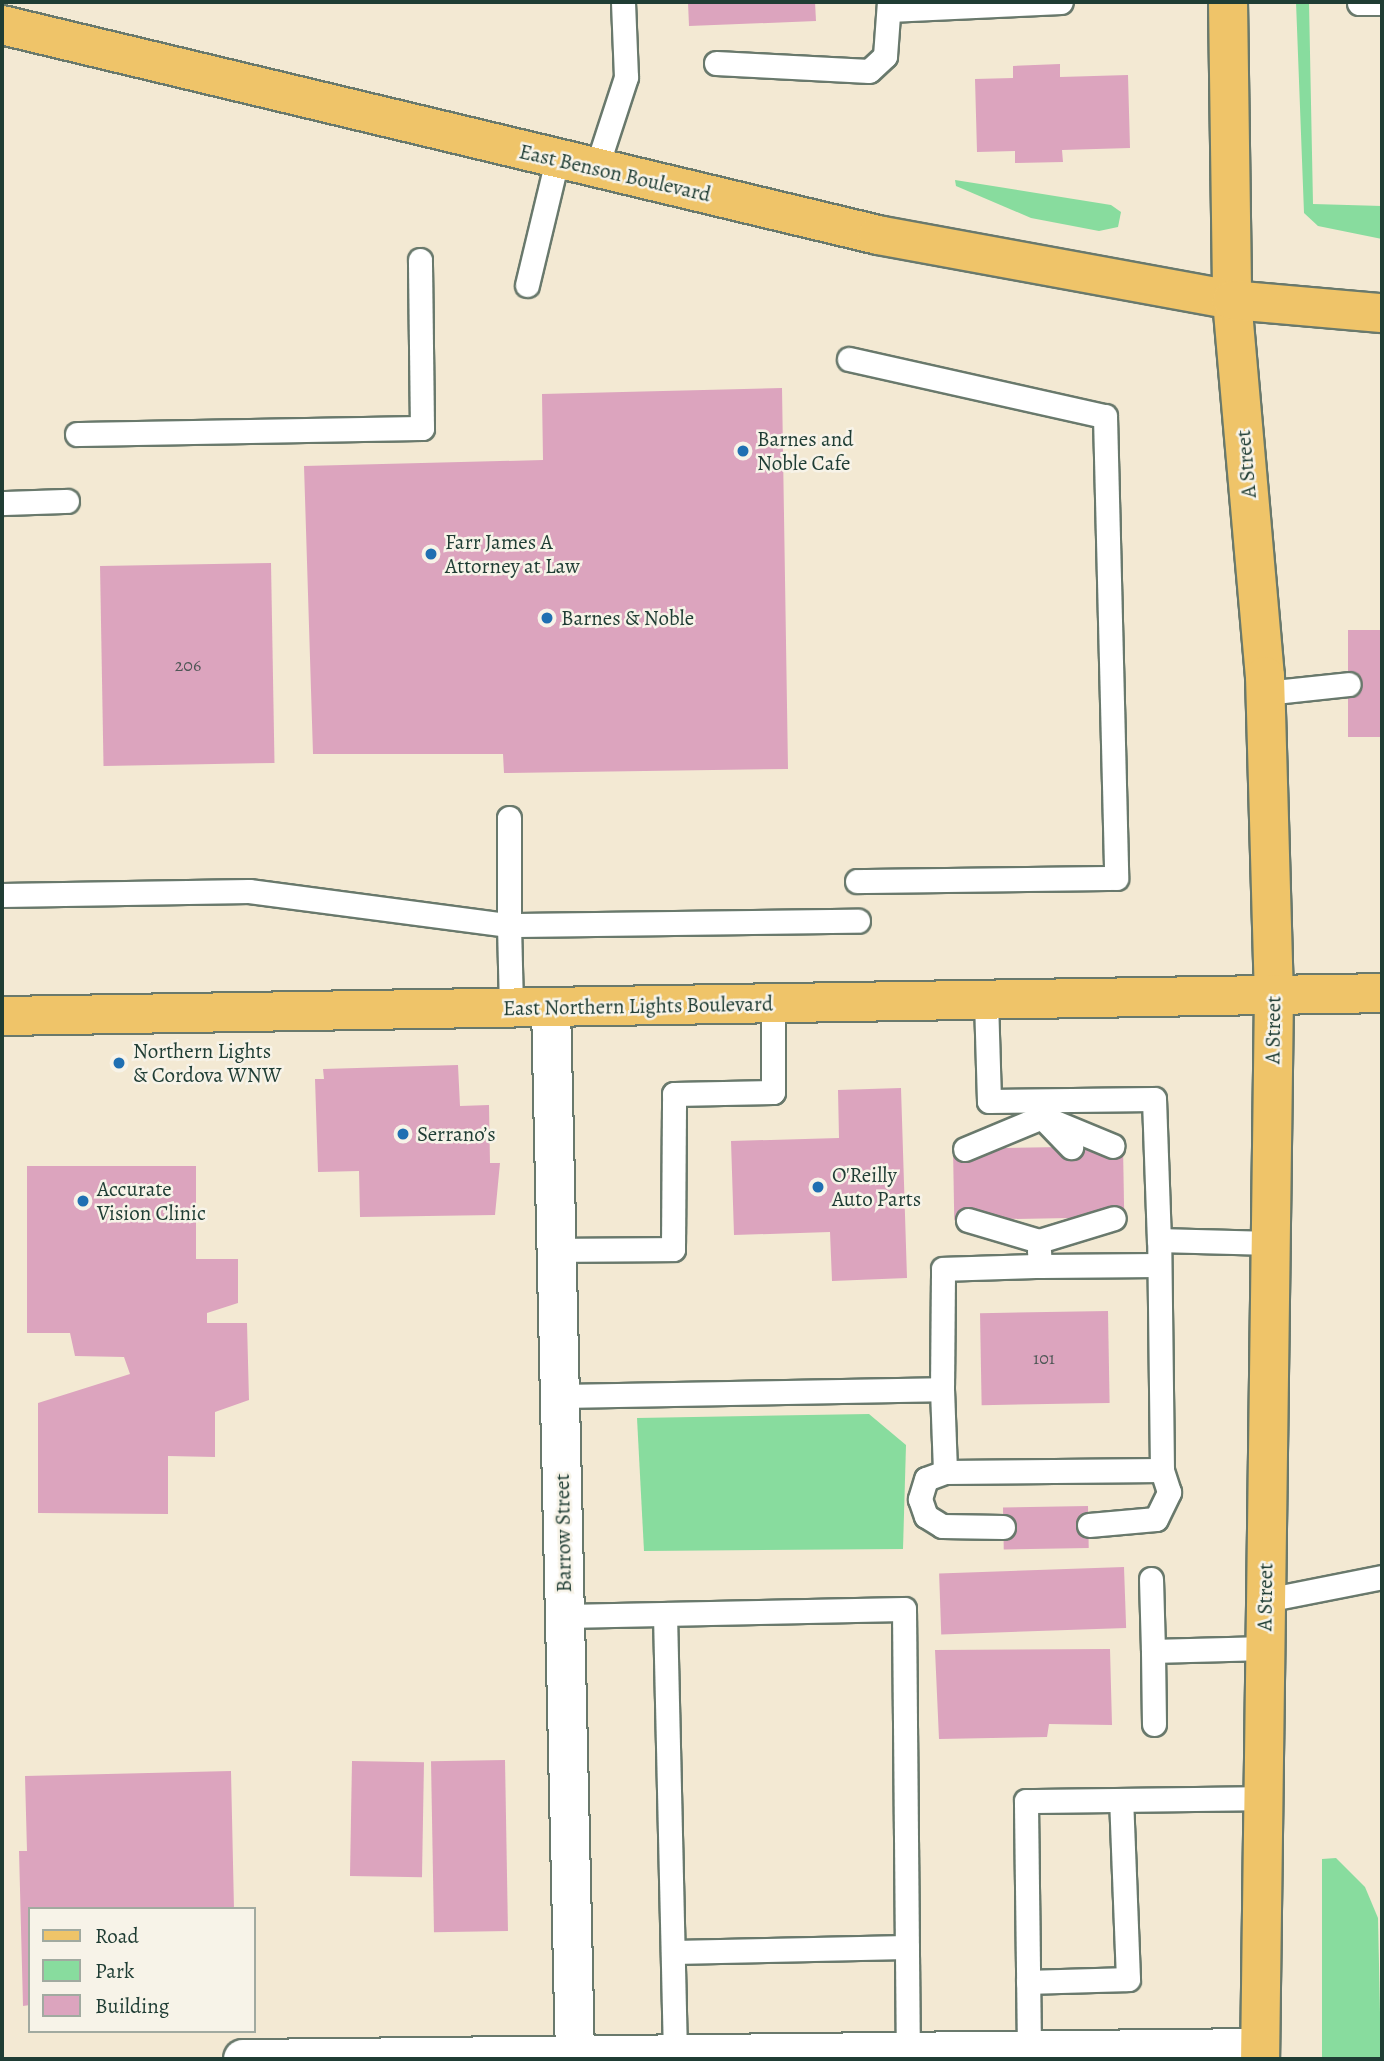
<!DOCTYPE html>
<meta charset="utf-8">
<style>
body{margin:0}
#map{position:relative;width:1384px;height:2061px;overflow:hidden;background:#f3e9d3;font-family:Alegreya,serif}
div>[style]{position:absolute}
.green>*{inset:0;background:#88dc9e}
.building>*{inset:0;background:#dca4be;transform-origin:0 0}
.roads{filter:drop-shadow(2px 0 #69796c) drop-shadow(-2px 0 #69796c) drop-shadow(0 2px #69796c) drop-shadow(0 -2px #69796c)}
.service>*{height:23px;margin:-11.5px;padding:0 11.5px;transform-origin:11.5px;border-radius:11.5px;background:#fff}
.minor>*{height:38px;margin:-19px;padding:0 19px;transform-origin:19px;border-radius:19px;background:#fff}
.primary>*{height:38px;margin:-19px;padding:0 19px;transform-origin:19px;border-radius:19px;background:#efc469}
.dots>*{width:19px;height:19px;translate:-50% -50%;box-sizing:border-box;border:4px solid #f7f3e8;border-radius:50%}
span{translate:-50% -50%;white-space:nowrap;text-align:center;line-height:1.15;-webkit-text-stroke:5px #f7f3e8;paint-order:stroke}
.number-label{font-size:18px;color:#4e5756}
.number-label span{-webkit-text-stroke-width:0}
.street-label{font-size:21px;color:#1f3d34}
.poi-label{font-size:21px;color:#1f3d34}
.left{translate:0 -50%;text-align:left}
.frame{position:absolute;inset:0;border:4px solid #1f3d34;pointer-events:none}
.legend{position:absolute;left:28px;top:1907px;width:228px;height:126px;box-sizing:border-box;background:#f7f3e8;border:2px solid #a1aaa0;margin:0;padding:9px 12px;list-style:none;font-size:21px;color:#1f3d34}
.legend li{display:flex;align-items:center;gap:14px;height:35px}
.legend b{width:35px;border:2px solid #a1aaa0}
</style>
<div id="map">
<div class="green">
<i style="clip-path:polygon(1296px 2px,1309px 2px,1313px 204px,1382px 206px,1382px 239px,1318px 226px,1304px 213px)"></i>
<i style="clip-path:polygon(955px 180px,1111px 205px,1121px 212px,1118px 227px,1099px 231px,1031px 218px,956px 186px)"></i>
<i style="clip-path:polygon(869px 1414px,906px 1445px,903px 1549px,644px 1551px,637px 1418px)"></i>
<i style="clip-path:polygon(1336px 1858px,1365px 1887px,1378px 1918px,1381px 2059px,1322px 2059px,1322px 1859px)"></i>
</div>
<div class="building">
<i style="clip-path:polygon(688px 2px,815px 2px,816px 21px,689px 26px)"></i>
<i style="clip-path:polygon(1060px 64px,1060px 77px,1128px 75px,1130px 148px,1062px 150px,1063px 162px,1015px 163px,1015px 151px,977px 152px,975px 79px,1013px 78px,1013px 66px)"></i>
<i style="clip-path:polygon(782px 388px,788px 769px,504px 773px,503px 754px,313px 754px,304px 466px,543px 460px,542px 394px)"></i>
<i style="left:271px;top:563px;width:200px;height:171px;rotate:89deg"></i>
<i style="left:1382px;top:630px;width:107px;height:34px;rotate:90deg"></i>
<i style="clip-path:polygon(458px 1065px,460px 1106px,489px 1105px,490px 1163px,500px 1163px,495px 1215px,360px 1217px,359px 1171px,318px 1172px,315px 1079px,324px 1079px,323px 1069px)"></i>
<i style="clip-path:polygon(901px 1088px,907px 1278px,832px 1281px,830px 1232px,734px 1235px,731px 1141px,839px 1138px,838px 1090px)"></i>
<i style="left:1123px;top:1146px;width:71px;height:170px;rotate:89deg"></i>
<i style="clip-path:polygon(27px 1166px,196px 1166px,196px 1259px,238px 1259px,238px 1303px,207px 1313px,207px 1323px,247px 1323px,249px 1400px,215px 1412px,215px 1457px,168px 1456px,168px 1514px,38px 1513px,38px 1403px,130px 1374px,124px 1357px,75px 1356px,70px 1333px,27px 1333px)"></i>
<i style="left:1108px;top:1311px;width:92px;height:128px;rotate:89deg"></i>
<i style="left:1088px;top:1506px;width:42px;height:85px;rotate:89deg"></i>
<i style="left:1124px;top:1567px;width:61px;height:185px;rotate:88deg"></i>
<i style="clip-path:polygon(1110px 1649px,1112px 1725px,1049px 1724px,1047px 1737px,939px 1739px,935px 1650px)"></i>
<i style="left:505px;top:1760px;width:171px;height:74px;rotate:89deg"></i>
<i style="left:352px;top:1761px;width:72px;height:115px;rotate:1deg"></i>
<i style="clip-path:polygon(231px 1771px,234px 1909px,30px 1909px,30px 2005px,23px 2006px,19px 1851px,27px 1851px,25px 1776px)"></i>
</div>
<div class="roads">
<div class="service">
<i style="left:1359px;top:3px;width:23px"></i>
<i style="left:889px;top:10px;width:172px;rotate:-2.7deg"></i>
<i style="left:716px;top:63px;width:153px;rotate:3deg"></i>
<i style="left:869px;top:71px;width:22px;rotate:-43deg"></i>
<i style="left:885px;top:56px;width:54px;rotate:-85.8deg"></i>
<i style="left:596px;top:169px;width:97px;rotate:-71.9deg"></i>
<i style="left:626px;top:77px;width:75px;rotate:-92.3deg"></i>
<i style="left:527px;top:285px;width:129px;rotate:-76.5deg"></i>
<i style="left:849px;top:359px;width:262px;rotate:12.6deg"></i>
<i style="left:1105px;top:416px;width:462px;rotate:88.6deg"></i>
<i style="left:1116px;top:878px;width:259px;rotate:179.3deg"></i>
<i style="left:77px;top:434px;width:345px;rotate:-1deg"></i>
<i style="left:422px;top:428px;width:168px;rotate:-90.7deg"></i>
<i style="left:2px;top:503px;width:65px;rotate:-1.8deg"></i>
<i style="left:1265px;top:693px;width:84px;rotate:-6.1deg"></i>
<i style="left:509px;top:818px;width:107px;rotate:90deg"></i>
<i style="left:509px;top:925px;width:349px;rotate:-0.7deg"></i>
<i style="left:2px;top:895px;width:247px;rotate:-0.9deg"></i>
<i style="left:249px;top:891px;width:262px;rotate:7.5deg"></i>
<i style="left:509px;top:925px;width:83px;rotate:88.6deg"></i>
<i style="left:986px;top:1000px;width:101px;rotate:88.3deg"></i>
<i style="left:989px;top:1101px;width:165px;rotate:-0.7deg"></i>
<i style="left:1154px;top:1099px;width:141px;rotate:88deg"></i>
<i style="left:1048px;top:1119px;width:70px;rotate:22.6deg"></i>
<i style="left:965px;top:1149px;width:83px;rotate:-22.6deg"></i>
<i style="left:1042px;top:1117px;width:42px;rotate:46deg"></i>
<i style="left:968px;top:1220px;width:74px;rotate:16.5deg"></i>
<i style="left:1039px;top:1241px;width:78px;rotate:-17deg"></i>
<i style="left:556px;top:1250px;width:117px;rotate:-0.5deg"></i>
<i style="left:673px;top:1249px;width:155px;rotate:-89.6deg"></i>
<i style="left:674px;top:1094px;width:99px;rotate:-1.2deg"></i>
<i style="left:773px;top:1092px;width:88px;rotate:-90deg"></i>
<i style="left:1039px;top:1251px;width:15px;rotate:86deg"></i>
<i style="left:1040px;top:1266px;width:119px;rotate:-0.5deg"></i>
<i style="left:942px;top:1389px;width:120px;rotate:-89.5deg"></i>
<i style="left:943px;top:1269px;width:97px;rotate:-1.8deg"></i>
<i style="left:559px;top:1396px;width:383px;rotate:-1deg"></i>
<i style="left:942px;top:1389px;width:83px;rotate:87.9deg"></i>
<i style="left:945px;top:1472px;width:217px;rotate:-0.5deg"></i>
<i style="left:1162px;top:1470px;width:230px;rotate:-90.7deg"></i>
<i style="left:1159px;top:1240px;width:111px;rotate:1.5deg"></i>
<i style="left:945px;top:1472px;width:20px;rotate:160deg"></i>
<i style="left:926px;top:1479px;width:21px;rotate:107deg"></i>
<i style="left:920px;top:1499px;width:18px;rotate:71deg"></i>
<i style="left:926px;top:1516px;width:19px;rotate:32deg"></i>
<i style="left:942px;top:1526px;width:61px;rotate:0.9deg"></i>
<i style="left:1089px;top:1525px;width:67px;rotate:-5.1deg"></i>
<i style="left:1156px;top:1519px;width:30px;rotate:-64deg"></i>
<i style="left:1169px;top:1492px;width:23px;rotate:-108deg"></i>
<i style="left:1151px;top:1579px;width:72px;rotate:88.4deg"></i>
<i style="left:1266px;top:1600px;width:118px;rotate:-11.2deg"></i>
<i style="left:665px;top:1614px;width:442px;rotate:88.7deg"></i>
<i style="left:565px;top:1616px;width:339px;rotate:-1.2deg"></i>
<i style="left:904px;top:1609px;width:441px;rotate:89.5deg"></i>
<i style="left:1154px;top:1724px;width:73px;rotate:-90.8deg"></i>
<i style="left:1153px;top:1651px;width:112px;rotate:-1.5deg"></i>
<i style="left:673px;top:1952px;width:234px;rotate:-1.2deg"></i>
<i style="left:1028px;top:1982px;width:100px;rotate:-1.7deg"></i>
<i style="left:1128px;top:1979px;width:179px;rotate:-92.2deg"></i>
<i style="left:1029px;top:2050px;width:249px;rotate:-90.7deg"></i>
<i style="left:1026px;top:1801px;width:237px;rotate:-0.7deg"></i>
</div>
<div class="minor">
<i style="left:551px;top:1007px;width:1052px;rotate:88.69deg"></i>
<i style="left:243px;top:2059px;width:1017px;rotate:-0.62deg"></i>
</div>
<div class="primary">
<i style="left:1228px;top:2px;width:298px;rotate:89.2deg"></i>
<i style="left:1232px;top:300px;width:377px;rotate:85deg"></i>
<i style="left:1265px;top:676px;width:318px;rotate:88.4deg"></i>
<i style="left:1274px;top:994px;width:1065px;rotate:90.75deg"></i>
<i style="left:2px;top:25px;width:901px;rotate:13.48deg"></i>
<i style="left:878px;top:235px;width:360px;rotate:10.4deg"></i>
<i style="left:1232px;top:300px;width:151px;rotate:5deg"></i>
<i style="left:2px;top:1016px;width:1380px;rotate:-0.95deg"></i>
</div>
</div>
<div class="dots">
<i style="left:743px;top:451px;background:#1f6fb2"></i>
<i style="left:431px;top:554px;background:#1f6fb2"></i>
<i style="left:547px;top:618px;background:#1f6fb2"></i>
<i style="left:119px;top:1063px;background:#1f6fb2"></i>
<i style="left:403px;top:1134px;background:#1f6fb2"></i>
<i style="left:818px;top:1187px;background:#1f6fb2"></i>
<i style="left:83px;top:1201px;background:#1f6fb2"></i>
</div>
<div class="number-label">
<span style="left:188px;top:665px">206</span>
<span style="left:1044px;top:1358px">101</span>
</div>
<div class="street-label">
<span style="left:615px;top:173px;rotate:13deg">East Benson Boulevard</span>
<span style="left:1246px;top:464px;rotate:-95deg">A Street</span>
<span style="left:638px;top:1006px;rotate:-1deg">East Northern Lights Boulevard</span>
<span style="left:1273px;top:1030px;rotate:-89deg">A Street</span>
<span style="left:563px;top:1533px;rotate:-91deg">Barrow Street</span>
<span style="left:1265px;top:1597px;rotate:-89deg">A Street</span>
</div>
<div class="poi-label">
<span class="left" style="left:757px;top:451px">Barnes and<br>Noble Cafe</span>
<span class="left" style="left:445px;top:554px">Farr James A<br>Attorney at Law</span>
<span class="left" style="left:561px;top:618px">Barnes &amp; Noble</span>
<span class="left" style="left:133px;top:1063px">Northern Lights<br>&amp; Cordova WNW</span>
<span class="left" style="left:417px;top:1134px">Serrano’s</span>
<span class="left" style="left:832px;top:1187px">O'Reilly<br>Auto Parts</span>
<span class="left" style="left:97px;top:1201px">Accurate<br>Vision Clinic</span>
</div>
<div class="frame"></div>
<ul class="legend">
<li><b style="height:9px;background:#efc469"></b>Road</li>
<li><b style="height:19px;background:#88dc9e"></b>Park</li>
<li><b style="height:19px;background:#dca4be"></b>Building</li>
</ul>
</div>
